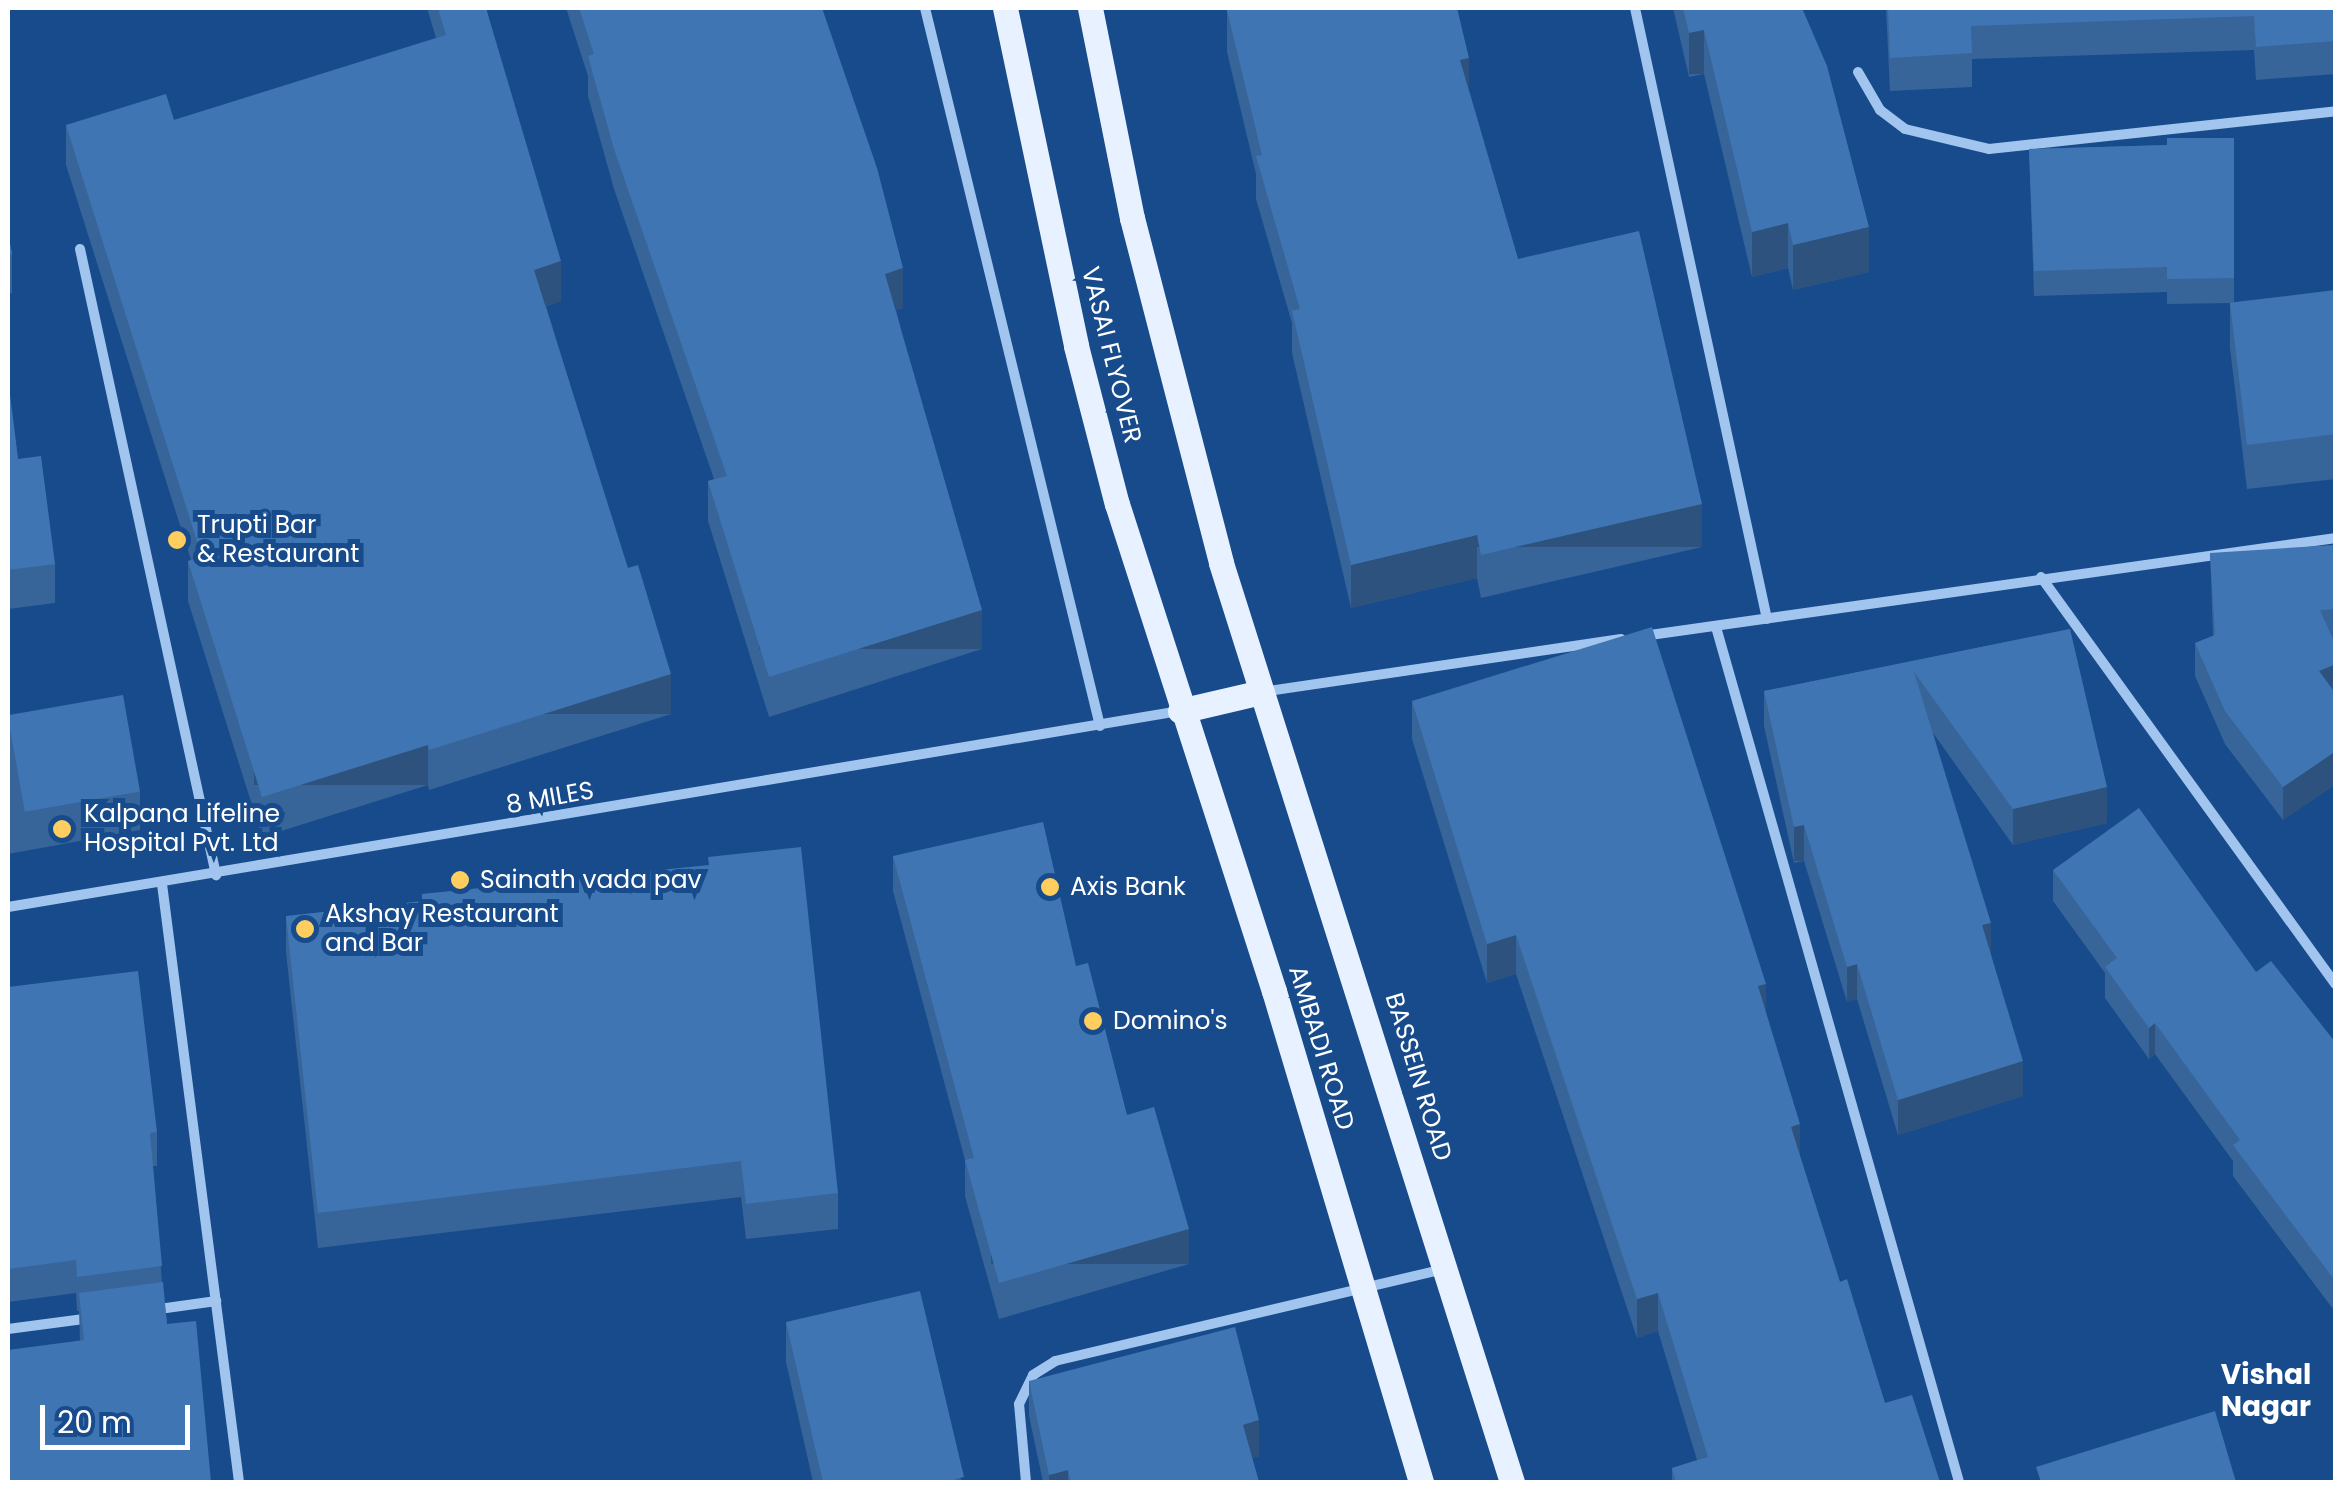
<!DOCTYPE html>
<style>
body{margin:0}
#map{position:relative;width:2343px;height:1490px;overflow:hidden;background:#174b8b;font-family:Poppins,sans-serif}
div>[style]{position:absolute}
.minor>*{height:10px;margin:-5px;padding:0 5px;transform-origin:5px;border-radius:5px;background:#a1c5ee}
.primary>*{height:25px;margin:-12.5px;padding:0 12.5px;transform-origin:12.5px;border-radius:12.5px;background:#e8f1ff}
.wall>*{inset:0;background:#37659a}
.shaded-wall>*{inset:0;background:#2d527d;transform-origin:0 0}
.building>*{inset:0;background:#4075b3;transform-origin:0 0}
.dots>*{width:28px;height:28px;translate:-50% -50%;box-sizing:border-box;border:5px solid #174b8b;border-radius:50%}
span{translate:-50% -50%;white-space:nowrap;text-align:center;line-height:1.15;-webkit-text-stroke:10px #174b8b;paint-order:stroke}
.street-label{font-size:25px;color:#fff}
.poi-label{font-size:25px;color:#fff}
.left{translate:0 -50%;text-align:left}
.neighbourhood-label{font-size:28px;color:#fff;font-weight:700}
.frame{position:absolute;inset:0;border:10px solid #fff;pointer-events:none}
.scale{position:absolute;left:40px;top:1405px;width:150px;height:45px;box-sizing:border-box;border:5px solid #fff;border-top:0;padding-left:12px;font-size:30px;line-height:35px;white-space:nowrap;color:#fff;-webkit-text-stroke:8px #174b8b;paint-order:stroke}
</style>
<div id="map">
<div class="minor">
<i style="left:925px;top:8px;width:739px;rotate:76.3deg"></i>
<i style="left:1635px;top:8px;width:625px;rotate:77.81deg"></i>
<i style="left:1858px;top:72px;width:44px;rotate:59.9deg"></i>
<i style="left:1880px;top:110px;width:31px;rotate:37deg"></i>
<i style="left:1905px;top:129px;width:86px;rotate:13.4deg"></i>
<i style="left:1989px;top:149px;width:349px;rotate:-6.2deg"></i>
<i style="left:80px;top:249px;width:641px;rotate:77.74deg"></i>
<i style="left:2041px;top:577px;width:503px;rotate:54.13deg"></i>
<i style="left:1716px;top:627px;width:889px;rotate:74.13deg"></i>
<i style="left:1643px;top:636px;width:700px;rotate:-8.05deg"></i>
<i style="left:1262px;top:692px;width:363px;rotate:-8.4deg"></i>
<i style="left:162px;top:884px;width:603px;rotate:82.66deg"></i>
<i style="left:8px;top:907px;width:1187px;rotate:-9.5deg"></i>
<i style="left:152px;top:1310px;width:65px;rotate:-8deg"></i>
<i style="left:8px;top:1329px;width:84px;rotate:-7.5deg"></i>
<i style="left:1026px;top:1482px;width:78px;rotate:-95.1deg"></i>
<i style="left:1019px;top:1404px;width:32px;rotate:-64deg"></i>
<i style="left:1033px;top:1375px;width:26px;rotate:-32deg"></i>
<i style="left:1055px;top:1361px;width:401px;rotate:-13.3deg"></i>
</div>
<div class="primary">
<i style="left:1005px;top:8px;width:345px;rotate:78.1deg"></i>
<i style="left:1076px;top:346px;width:163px;rotate:75.5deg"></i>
<i style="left:1117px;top:504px;width:512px;rotate:72.13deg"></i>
<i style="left:1274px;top:991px;width:513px;rotate:73.33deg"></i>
<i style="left:1090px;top:8px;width:214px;rotate:78.7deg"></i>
<i style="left:1132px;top:218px;width:356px;rotate:75.5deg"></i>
<i style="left:1221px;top:563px;width:964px;rotate:72.43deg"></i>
<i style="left:1180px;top:711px;width:83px;rotate:-13.2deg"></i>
</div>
<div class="wall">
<i style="clip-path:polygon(427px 8px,486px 8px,561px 301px,546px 306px,671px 714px,429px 790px,428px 785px,262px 837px,188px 601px,188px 561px,191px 560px,66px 165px,66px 125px,174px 120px,436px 38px)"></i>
<i style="clip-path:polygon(566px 8px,822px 8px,903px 308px,896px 310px,982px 649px,769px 717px,708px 521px,708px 481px,714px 479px,614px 189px,588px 96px,588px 76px)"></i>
<i style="clip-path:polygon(1673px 8px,1802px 8px,1869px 272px,1793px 290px,1788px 268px,1752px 277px,1704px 74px,1689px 77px)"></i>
<i style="clip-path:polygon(1886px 8px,2336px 8px,2336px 74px,2256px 80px,2254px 50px,1972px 59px,1972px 87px,1890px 91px)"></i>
<i style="clip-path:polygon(1227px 10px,1469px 90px,1518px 259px,1702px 547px,1481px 598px,1477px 578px,1351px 608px,1292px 353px,1292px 323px,1256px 199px,1256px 174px,1227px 52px)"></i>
<i style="clip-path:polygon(2234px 138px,2234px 302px,2336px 290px,2336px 479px,2247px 489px,2230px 348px,2230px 303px,2167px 304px,2167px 292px,2034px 296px,2029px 149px,2167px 145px)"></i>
<i style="clip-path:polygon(8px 233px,12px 254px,12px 293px,8px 294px)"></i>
<i style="clip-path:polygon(8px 379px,18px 459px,55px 564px,55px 603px,8px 609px)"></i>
<i style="clip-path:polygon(2210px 553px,2336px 569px,2336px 641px,2334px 641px,2336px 646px,2336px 784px,2283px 820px,2225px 744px,2195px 676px,2195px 643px,2213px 636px)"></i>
<i style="clip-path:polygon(2070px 629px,2107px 823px,2013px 845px,1933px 733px,1991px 955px,2023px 1096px,1898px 1135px,1857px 999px,1847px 1002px,1804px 861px,1794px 863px,1764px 726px,1764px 691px)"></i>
<i style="clip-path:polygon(1412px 701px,1766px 1012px,1800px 1157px,1840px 1282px,1885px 1403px,1940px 1482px,1672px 1482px,1672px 1468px,1697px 1460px,1658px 1331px,1637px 1338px,1516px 974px,1487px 983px,1412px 739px)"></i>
<i style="clip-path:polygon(8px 716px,140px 792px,140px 830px,8px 854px)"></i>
<i style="clip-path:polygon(893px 856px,1076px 966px,1127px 1115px,1189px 1264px,999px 1319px,965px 1196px,965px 1160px,893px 891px)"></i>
<i style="clip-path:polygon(2053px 870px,2256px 972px,2336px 1043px,2336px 1313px,2233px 1176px,2233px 1161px,2155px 1054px,2149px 1059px,2105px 998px,2105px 973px,2053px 901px)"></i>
<i style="clip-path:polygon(286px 916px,838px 1193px,838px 1229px,746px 1239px,741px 1197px,318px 1248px,286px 952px)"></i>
<i style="clip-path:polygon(8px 987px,157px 1132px,157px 1166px,153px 1166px,162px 1282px,167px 1324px,80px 1341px,79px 1311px,77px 1311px,76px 1293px,8px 1302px)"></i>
<i style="clip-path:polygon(786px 1322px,964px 1482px,813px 1482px,786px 1362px)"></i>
<i style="clip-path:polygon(1029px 1381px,1259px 1456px,1252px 1458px,1259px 1482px,1043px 1482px,1029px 1416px)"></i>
</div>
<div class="shaded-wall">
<i style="left:1704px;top:30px;width:44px;height:15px;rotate:90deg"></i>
<i style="clip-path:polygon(1469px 58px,1469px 101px,1460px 60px)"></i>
<i style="clip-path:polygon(1788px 223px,1788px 268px,1752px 277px,1752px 232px)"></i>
<i style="clip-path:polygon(1869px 227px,1869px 272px,1793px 290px,1793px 245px)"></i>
<i style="clip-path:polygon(561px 261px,561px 301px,534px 309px,534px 270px)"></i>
<i style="clip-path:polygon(903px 268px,903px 308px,885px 314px,885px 274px)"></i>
<i style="left:1702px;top:504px;width:43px;height:227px;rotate:90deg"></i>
<i style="clip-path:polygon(1477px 535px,1477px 578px,1351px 608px,1351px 565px)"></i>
<i style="left:982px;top:610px;width:39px;height:223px;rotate:90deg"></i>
<i style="clip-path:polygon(2336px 664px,2336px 696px,2319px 671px)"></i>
<i style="left:671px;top:674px;width:40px;height:254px;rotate:90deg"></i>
<i style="left:428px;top:745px;width:40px;height:174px;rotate:90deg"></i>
<i style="clip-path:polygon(2336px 751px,2336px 784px,2283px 820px,2283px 787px)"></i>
<i style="clip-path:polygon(2107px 787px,2107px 823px,2013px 845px,2013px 809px)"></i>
<i style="left:1804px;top:825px;width:36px;height:10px;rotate:90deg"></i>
<i style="clip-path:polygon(1991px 923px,1991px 958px,1982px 925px)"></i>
<i style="clip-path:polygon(1516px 935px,1516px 974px,1487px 983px,1487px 944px)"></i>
<i style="clip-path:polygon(1857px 964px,1857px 999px,1847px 1002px,1847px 967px)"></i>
<i style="clip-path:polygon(1766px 984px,1766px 1022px,1758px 986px)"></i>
<i style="clip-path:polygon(2155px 1023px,2155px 1054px,2149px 1059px,2149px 1028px)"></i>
<i style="clip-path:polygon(2023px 1061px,2023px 1096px,1898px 1135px,1898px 1100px)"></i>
<i style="clip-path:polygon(1800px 1124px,1800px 1163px,1791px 1127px)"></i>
<i style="left:1189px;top:1229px;width:35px;height:198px;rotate:90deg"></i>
<i style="clip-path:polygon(1658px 1293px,1658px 1331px,1637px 1338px,1637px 1299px)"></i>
<i style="clip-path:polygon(1259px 1420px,1259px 1456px,1243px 1460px,1243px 1425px)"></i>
<i style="clip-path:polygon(1068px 1470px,1068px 1482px,1049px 1482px,1049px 1475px)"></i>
</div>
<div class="building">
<i style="clip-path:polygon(438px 8px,486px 8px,561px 261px,534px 270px,628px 568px,638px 565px,671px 674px,429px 750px,428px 745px,262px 797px,188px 561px,202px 557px,66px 125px,166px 94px,174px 120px,446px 35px)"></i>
<i style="clip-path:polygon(579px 8px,822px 8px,877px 168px,903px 268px,885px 274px,982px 610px,769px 677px,708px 481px,727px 476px,614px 149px,588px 56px,594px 54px)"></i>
<i style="clip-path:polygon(1235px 8px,1457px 8px,1469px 58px,1460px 60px,1518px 259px,1639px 231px,1702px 504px,1481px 555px,1477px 535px,1351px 565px,1292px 311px,1300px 309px,1256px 156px,1262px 155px,1227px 10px)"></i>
<i style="clip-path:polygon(1683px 8px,1802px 8px,1827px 66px,1869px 227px,1793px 245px,1788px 223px,1752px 232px,1704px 30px,1689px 33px)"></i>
<i style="clip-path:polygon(1888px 8px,2336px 8px,2336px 41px,2256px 47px,2254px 16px,1971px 26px,1972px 53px,1890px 58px)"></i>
<i style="clip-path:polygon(2167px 138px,2234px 138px,2234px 278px,2167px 279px,2167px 267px,2034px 271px,2029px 149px,2167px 145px)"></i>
<i style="clip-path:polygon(8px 233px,12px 254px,8px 255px)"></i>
<i style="clip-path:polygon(2336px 290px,2336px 434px,2247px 445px,2230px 303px)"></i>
<i style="clip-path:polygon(8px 379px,18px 459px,41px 456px,55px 564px,8px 570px)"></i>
<i style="clip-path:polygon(2334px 545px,2336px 609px,2320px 610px,2336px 646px,2336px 664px,2319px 671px,2336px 694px,2336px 751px,2283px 787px,2225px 711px,2195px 643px,2215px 635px,2210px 553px)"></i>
<i style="clip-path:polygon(1652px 627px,1766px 984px,1758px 986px,1800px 1124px,1791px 1127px,1840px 1282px,1847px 1279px,1885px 1403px,1912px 1395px,1940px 1482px,1676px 1482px,1672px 1468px,1708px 1457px,1658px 1293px,1637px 1299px,1516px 935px,1487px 944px,1412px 701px)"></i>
<i style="clip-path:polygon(2070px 629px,2107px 787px,2013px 809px,1914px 672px,1991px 923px,1982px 925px,2023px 1061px,1898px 1100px,1857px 964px,1847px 967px,1804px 825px,1794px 827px,1764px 691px)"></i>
<i style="left:123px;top:695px;width:98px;height:117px;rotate:80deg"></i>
<i style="clip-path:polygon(2139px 808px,2256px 972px,2271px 961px,2336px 1043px,2336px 1282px,2233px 1145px,2240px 1140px,2155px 1023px,2149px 1028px,2105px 967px,2117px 958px,2053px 870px)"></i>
<i style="clip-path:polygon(1043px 822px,1076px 966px,1088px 963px,1127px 1115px,1154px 1107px,1189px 1229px,999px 1283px,965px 1160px,974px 1158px,893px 856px)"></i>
<i style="clip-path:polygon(801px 847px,838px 1193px,746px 1204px,741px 1161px,318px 1213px,286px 916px,422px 901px,422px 894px,709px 865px,708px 857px)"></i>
<i style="clip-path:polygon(138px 971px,157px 1132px,150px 1133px,162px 1266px,77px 1277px,76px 1260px,8px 1269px,8px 987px)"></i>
<i style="clip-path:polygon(163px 1282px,167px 1324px,196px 1321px,211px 1482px,8px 1482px,8px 1350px,84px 1340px,79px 1293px)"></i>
<i style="clip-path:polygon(920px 1291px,964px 1477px,955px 1479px,955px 1482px,823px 1482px,786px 1322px)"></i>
<i style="clip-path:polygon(1235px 1327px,1259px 1420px,1243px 1425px,1259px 1482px,1071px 1482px,1068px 1470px,1049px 1475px,1029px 1381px)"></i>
<i style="clip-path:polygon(2215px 1411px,2236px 1482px,2041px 1482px,2036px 1467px)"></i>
</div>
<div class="dots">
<i style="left:177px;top:540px;background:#ffce5e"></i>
<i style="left:62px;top:829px;background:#ffce5e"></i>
<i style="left:460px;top:880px;background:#ffce5e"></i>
<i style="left:1050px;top:887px;background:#ffce5e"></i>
<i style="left:305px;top:929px;background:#ffce5e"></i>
<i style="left:1093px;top:1021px;background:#ffce5e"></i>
</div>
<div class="street-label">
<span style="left:1111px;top:355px;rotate:76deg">VASAI FLYOVER</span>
<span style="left:550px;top:798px;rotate:-10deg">8 MILES</span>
<span style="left:1321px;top:1048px;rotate:73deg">AMBADI ROAD</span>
<span style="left:1418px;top:1077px;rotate:73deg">BASSEIN ROAD</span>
</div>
<div class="poi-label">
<span class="left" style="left:197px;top:540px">Trupti Bar<br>&amp; Restaurant</span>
<span class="left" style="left:84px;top:829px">Kalpana Lifeline<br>Hospital Pvt. Ltd</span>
<span class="left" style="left:480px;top:880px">Sainath vada pav</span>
<span class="left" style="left:1070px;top:887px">Axis Bank</span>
<span class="left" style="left:325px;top:929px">Akshay Restaurant<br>and Bar</span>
<span class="left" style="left:1113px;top:1021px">Domino's</span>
</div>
<div class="neighbourhood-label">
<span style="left:2266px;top:1391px">Vishal<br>Nagar</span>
</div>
<div class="frame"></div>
<div class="scale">20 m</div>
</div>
